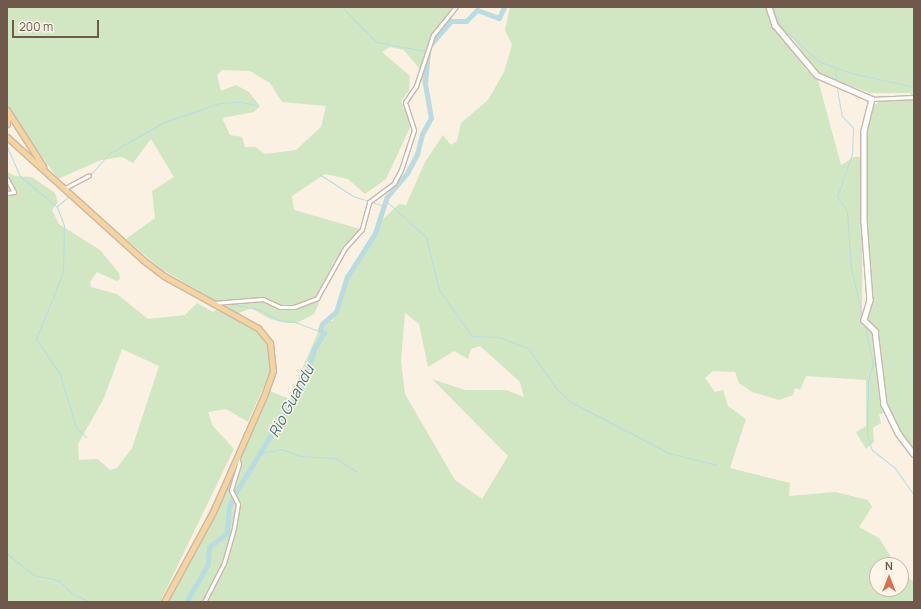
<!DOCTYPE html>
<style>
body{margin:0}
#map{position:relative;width:921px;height:609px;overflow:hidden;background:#faf1e2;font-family:Manrope,sans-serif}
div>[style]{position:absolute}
.green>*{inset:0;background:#d1e6c2}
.stream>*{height:1px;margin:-0.5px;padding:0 0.5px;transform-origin:0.5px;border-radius:0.5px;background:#b8dce2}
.river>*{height:5px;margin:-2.5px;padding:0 2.5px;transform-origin:2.5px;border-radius:2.5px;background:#b8dce2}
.roads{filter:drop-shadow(1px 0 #cab8aa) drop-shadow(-1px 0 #cab8aa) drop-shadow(0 1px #cab8aa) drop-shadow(0 -1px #cab8aa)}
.street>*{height:3px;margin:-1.5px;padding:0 1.5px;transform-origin:1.5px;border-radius:1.5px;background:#fff}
.secondary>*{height:4.5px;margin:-2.25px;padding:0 2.25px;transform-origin:2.25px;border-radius:2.25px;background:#fff}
.primary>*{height:5px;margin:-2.5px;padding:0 2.5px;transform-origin:2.5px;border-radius:2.5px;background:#f5d49f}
span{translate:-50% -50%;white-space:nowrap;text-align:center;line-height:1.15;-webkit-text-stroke:3px #fef5e8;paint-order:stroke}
.water-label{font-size:15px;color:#477882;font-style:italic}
.frame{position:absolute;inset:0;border:8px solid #70584b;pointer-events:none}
.north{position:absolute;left:869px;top:557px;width:40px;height:40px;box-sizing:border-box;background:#fef5e8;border:1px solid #c5b6a9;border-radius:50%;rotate:0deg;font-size:11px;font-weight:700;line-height:16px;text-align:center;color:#70584b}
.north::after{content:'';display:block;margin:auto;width:14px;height:18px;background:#dc6e4f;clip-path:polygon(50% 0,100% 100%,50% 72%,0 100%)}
.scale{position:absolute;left:12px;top:20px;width:87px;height:18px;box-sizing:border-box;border:2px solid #70584b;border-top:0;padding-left:5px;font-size:12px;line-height:14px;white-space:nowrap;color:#70584b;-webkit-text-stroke:3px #fef5e8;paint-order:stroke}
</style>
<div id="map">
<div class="green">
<i style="clip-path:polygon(evenodd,7px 7px,451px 7px,452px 19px,433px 42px,425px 92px,418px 67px,404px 50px,390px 47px,382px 52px,410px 76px,409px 91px,401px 101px,412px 123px,386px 179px,365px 194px,348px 179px,325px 174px,292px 196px,294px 210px,360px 229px,334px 262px,317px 295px,319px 303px,314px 314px,297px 323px,286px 323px,270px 319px,251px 308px,237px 314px,160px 268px,126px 239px,155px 218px,152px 191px,174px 177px,151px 139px,133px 163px,122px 157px,101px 160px,58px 179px,7px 107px,7px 7px,222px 70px,250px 71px,270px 83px,282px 102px,326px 106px,321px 127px,296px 150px,265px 154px,255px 147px,245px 147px,242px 137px,230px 135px,222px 118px,254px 112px,260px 106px,249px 92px,236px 85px,221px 91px,217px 75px,222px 70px)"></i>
<i style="clip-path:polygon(evenodd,510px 7px,766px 7px,779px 35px,792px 46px,806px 70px,817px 76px,841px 165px,854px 157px,863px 157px,862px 312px,874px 337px,885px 413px,879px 414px,881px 423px,873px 428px,874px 442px,866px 449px,856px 432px,866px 426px,866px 380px,806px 376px,800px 390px,795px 388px,793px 395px,779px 400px,752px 392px,739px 383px,735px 372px,713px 371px,705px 378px,715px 392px,723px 390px,728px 406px,746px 419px,730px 468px,790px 483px,789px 496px,835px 492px,868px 500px,872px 507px,859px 527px,879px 538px,896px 565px,877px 565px,877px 589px,901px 589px,901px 571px,914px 582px,914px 602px,165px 602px,268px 390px,289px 399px,323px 321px,333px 321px,340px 295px,380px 222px,399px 204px,406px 205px,425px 162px,443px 135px,451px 145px,457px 141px,461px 123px,488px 100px,504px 72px,512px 45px,505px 30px,510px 7px,405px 313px,419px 324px,428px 367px,454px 351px,468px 359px,471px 349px,480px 346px,520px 382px,524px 397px,506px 390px,465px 390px,432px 379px,508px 456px,482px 499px,455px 480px,405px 394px,401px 361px,405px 313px)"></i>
<i style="clip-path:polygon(768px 7px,914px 7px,914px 450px,896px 428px,884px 401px,880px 359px,868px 317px,865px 135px,870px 108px,879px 102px,909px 98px,911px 93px,870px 93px,816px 73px,794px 40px,779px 29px)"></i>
<i style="clip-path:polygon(evenodd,7px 172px,15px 176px,32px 177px,55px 193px,58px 202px,52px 210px,59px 224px,100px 250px,119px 273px,120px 279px,117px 281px,97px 272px,90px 282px,91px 287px,117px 294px,148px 319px,185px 315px,197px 303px,213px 312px,219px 308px,259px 332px,269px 347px,271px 370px,248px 422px,226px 409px,208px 412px,213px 426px,234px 449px,160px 602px,7px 602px,7px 172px,122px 349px,159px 366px,132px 448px,117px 468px,110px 470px,98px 459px,79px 460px,78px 444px,104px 398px,122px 349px)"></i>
</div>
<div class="stream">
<i style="left:342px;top:7px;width:49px;rotate:45.8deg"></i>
<i style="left:376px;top:42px;width:50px;rotate:10.4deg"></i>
<i style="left:772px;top:7px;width:21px;rotate:65deg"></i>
<i style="left:781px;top:26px;width:51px;rotate:43.4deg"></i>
<i style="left:818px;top:61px;width:35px;rotate:20deg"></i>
<i style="left:851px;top:73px;width:65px;rotate:12.5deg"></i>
<i style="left:835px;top:68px;width:12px;rotate:85deg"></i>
<i style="left:837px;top:89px;width:27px;rotate:80deg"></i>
<i style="left:842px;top:116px;width:16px;rotate:47deg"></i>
<i style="left:853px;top:128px;width:26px;rotate:92deg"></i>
<i style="left:852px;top:154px;width:46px;rotate:109.2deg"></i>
<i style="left:837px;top:197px;width:17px;rotate:54deg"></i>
<i style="left:847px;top:211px;width:57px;rotate:86deg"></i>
<i style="left:851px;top:268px;width:98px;rotate:77deg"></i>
<i style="left:873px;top:363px;width:19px;rotate:106deg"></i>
<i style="left:868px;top:381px;width:54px;rotate:91.1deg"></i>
<i style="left:867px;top:435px;width:16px;rotate:72deg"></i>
<i style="left:872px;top:450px;width:29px;rotate:38deg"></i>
<i style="left:895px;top:468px;width:33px;rotate:55deg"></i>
<i style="left:7px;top:147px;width:32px;rotate:66deg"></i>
<i style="left:20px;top:176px;width:48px;rotate:40deg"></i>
<i style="left:57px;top:207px;width:19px;rotate:69deg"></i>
<i style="left:64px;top:225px;width:47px;rotate:91.2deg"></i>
<i style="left:63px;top:272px;width:72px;rotate:111.9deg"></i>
<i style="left:36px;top:339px;width:42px;rotate:55.6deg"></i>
<i style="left:60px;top:374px;width:55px;rotate:73.2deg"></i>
<i style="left:76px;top:427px;width:14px;rotate:45deg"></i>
<i style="left:319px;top:174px;width:40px;rotate:32.9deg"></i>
<i style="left:353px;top:196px;width:32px;rotate:18deg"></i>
<i style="left:89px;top:176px;width:31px;rotate:-48deg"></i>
<i style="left:110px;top:153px;width:60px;rotate:-30deg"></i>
<i style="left:162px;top:123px;width:60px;rotate:-19.3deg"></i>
<i style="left:219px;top:103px;width:22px;rotate:-3deg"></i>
<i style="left:241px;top:102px;width:16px;rotate:11deg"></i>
<i style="left:72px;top:188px;width:4px;rotate:-63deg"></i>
<i style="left:386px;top:201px;width:54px;rotate:42deg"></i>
<i style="left:426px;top:237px;width:55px;rotate:76.2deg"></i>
<i style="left:439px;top:290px;width:57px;rotate:54.3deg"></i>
<i style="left:472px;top:336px;width:27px;rotate:2deg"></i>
<i style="left:499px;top:337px;width:31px;rotate:21deg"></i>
<i style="left:528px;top:348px;width:49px;rotate:55deg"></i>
<i style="left:556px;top:388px;width:21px;rotate:43deg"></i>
<i style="left:571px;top:402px;width:110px;rotate:27.5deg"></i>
<i style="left:669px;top:453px;width:49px;rotate:14deg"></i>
<i style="left:57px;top:206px;width:14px;rotate:-39deg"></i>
<i style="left:205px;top:295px;width:14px;rotate:25deg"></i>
<i style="left:226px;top:303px;width:33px;rotate:11deg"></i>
<i style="left:258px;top:309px;width:24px;rotate:28deg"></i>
<i style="left:279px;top:320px;width:16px;rotate:7deg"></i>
<i style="left:295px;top:322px;width:31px;rotate:21deg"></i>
<i style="left:261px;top:453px;width:21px;rotate:-11deg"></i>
<i style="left:282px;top:449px;width:18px;rotate:22deg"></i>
<i style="left:299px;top:456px;width:36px;rotate:3deg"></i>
<i style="left:335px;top:458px;width:25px;rotate:32deg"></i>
<i style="left:7px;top:554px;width:34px;rotate:38deg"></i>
<i style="left:34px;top:575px;width:25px;rotate:12deg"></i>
<i style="left:58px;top:580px;width:18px;rotate:45deg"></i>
<i style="left:71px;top:593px;width:21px;rotate:25deg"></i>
</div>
<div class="river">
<i style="left:431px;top:44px;width:30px;rotate:-49deg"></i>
<i style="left:451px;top:21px;width:15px"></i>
<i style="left:466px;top:21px;width:16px;rotate:-45deg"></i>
<i style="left:477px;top:10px;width:23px;rotate:20deg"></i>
<i style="left:499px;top:18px;width:12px;rotate:-66deg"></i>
<i style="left:186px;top:602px;width:44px;rotate:-59.9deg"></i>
<i style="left:208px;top:564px;width:17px;rotate:-87deg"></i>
<i style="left:209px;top:547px;width:23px;rotate:-38deg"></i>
<i style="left:227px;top:533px;width:26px;rotate:-86deg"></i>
<i style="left:229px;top:507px;width:11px;rotate:-68deg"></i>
<i style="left:233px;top:497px;width:138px;rotate:-58.6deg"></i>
<i style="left:305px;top:379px;width:31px;rotate:-73deg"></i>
<i style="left:314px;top:349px;width:19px;rotate:-58deg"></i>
<i style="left:324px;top:333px;width:5px;rotate:-143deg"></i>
<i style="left:320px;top:330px;width:6px;rotate:-72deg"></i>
<i style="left:322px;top:324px;width:18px;rotate:-41deg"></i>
<i style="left:336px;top:312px;width:37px;rotate:-73deg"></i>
<i style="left:347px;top:277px;width:52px;rotate:-57.5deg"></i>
<i style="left:375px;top:233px;width:38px;rotate:-72deg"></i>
<i style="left:387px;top:197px;width:31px;rotate:-50deg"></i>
<i style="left:407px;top:173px;width:21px;rotate:-62deg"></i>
<i style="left:417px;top:154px;width:21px;rotate:-76deg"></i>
<i style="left:422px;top:134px;width:18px;rotate:-61deg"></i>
<i style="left:431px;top:118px;width:35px;rotate:-100deg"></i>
<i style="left:425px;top:84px;width:32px;rotate:-85deg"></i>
</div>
<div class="roads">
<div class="street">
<i style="left:872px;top:99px;width:42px;rotate:-2.7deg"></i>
<i style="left:7px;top:179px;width:15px;rotate:62deg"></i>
<i style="left:14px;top:192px;width:7px;rotate:172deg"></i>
<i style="left:65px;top:188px;width:27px;rotate:-28deg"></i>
<i style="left:214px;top:303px;width:49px;rotate:-4.7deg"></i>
<i style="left:263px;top:299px;width:19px;rotate:25deg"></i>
<i style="left:280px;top:307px;width:14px"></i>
<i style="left:294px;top:307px;width:25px;rotate:-21deg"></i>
<i style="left:317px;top:298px;width:57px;rotate:-60.8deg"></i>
<i style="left:345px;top:248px;width:25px;rotate:-48deg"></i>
<i style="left:362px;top:229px;width:28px;rotate:-75deg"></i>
<i style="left:369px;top:202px;width:31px;rotate:-37deg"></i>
<i style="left:394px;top:183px;width:15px;rotate:-62deg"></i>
<i style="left:401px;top:170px;width:42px;rotate:-72deg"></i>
<i style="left:414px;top:130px;width:29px;rotate:-108deg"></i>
<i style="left:405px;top:102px;width:19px;rotate:-55deg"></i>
<i style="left:416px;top:86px;width:54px;rotate:-71.6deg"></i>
<i style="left:433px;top:35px;width:36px;rotate:-51deg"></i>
<i style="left:204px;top:602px;width:44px;rotate:-62.9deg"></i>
<i style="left:224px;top:563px;width:37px;rotate:-74deg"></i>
<i style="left:234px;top:527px;width:23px;rotate:-80deg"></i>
<i style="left:238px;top:504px;width:16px;rotate:-117deg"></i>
<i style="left:231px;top:490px;width:27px;rotate:-73deg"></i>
<i style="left:239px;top:464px;width:8px;rotate:-104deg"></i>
</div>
<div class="secondary">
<i style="left:769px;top:7px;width:19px;rotate:72deg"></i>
<i style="left:775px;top:25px;width:65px;rotate:50deg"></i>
<i style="left:817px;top:75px;width:60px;rotate:23.6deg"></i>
<i style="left:872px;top:99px;width:32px;rotate:104deg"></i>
<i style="left:864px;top:130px;width:91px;rotate:90deg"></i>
<i style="left:864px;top:221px;width:79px;rotate:85.7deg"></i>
<i style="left:870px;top:300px;width:21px;rotate:107deg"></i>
<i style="left:864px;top:320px;width:16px;rotate:45deg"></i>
<i style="left:875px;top:331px;width:74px;rotate:83deg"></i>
<i style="left:884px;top:404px;width:32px;rotate:64deg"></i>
<i style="left:898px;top:433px;width:26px;rotate:53deg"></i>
</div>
<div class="primary">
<i style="left:7px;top:110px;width:67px;rotate:57.3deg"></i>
<i style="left:7px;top:124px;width:10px;rotate:-84deg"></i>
<i style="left:7px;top:137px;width:183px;rotate:42.1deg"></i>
<i style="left:143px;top:260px;width:26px;rotate:37deg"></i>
<i style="left:164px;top:276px;width:107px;rotate:29deg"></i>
<i style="left:258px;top:328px;width:19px;rotate:51deg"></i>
<i style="left:270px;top:343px;width:28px;rotate:84deg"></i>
<i style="left:273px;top:371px;width:29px;rotate:110deg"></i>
<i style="left:263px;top:398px;width:124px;rotate:113.7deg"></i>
<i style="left:213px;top:512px;width:102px;rotate:118.6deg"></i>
</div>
</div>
<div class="water-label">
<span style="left:291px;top:401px;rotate:-62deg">Rio Guandu</span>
</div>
<div class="frame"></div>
<div class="north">N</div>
<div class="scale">200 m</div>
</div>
